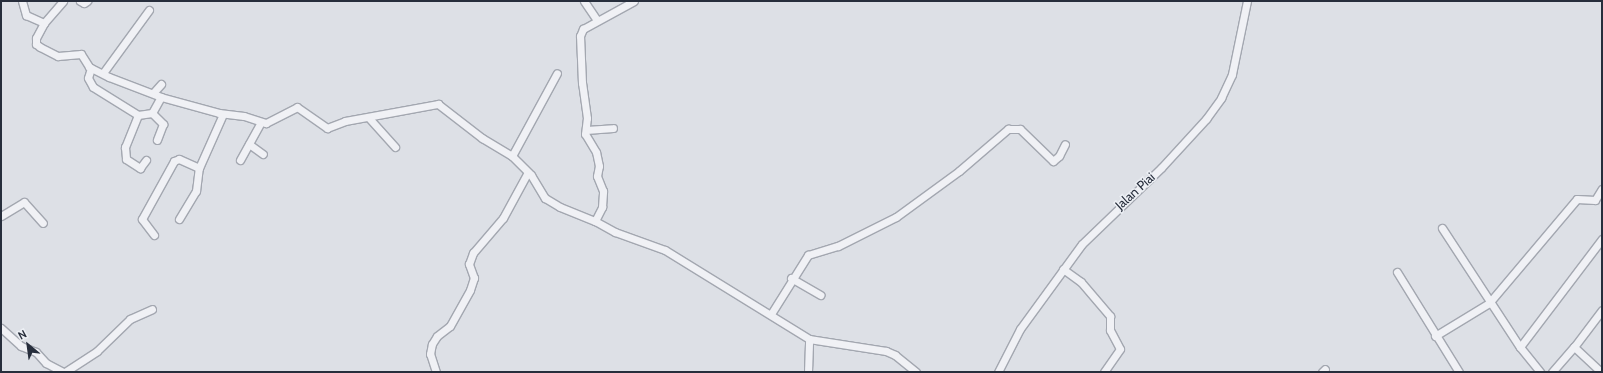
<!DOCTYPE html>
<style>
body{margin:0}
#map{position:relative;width:1603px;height:373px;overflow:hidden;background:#dde0e6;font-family:Cabin,sans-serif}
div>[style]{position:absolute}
.roads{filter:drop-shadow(1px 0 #a3a7b0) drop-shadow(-1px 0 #a3a7b0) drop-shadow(0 1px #a3a7b0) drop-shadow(0 -1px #a3a7b0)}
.minor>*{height:7px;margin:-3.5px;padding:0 3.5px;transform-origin:3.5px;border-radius:3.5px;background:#f0f1f5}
span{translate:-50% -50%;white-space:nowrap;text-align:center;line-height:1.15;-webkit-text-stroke:3px #eceff4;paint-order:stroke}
.street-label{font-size:13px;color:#272e3c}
.frame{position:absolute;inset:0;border:2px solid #272e3c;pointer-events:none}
.north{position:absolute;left:8px;top:325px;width:40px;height:40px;-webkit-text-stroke:3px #eceff4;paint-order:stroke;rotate:331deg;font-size:11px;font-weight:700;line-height:16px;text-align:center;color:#272e3c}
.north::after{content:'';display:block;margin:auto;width:14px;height:18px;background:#272e3c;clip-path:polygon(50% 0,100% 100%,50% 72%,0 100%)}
</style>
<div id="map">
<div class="roads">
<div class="minor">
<i style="left:22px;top:1px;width:15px;rotate:74deg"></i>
<i style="left:26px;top:15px;width:20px;rotate:24deg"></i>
<i style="left:44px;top:23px;width:17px;rotate:118deg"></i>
<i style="left:36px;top:38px;width:6px;rotate:90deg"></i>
<i style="left:36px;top:44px;width:5px;rotate:37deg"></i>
<i style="left:40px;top:47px;width:20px;rotate:27deg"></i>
<i style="left:58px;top:56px;width:23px;rotate:-5deg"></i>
<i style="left:81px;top:54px;width:15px;rotate:58deg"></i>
<i style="left:89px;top:67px;width:22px;rotate:27deg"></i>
<i style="left:109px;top:77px;width:56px;rotate:21deg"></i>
<i style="left:161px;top:97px;width:60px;rotate:15.4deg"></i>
<i style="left:219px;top:113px;width:25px;rotate:7deg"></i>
<i style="left:244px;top:116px;width:23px;rotate:18deg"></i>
<i style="left:266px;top:123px;width:35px;rotate:-27deg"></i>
<i style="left:297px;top:107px;width:37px;rotate:35deg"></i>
<i style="left:327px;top:128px;width:19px;rotate:-21deg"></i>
<i style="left:345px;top:121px;width:95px;rotate:-10.4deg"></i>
<i style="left:438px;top:104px;width:56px;rotate:37.7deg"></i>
<i style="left:482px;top:138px;width:35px;rotate:31deg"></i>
<i style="left:512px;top:156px;width:27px;rotate:45deg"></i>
<i style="left:531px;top:175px;width:27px;rotate:59deg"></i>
<i style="left:545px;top:198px;width:17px;rotate:31deg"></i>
<i style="left:560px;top:207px;width:38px;rotate:22deg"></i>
<i style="left:595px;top:221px;width:23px;rotate:29deg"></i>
<i style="left:615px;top:232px;width:53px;rotate:19.8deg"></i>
<i style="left:665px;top:250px;width:169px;rotate:31.7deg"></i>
<i style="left:809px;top:339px;width:78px;rotate:8.9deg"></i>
<i style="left:886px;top:351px;width:10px;rotate:24deg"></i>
<i style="left:895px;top:355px;width:27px;rotate:39deg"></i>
<i style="left:80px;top:1px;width:4px;rotate:27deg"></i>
<i style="left:84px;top:3px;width:4px;rotate:-34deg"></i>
<i style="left:584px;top:1px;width:23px;rotate:56deg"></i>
<i style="left:44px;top:23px;width:29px;rotate:-49deg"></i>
<i style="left:91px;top:68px;width:10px;rotate:107deg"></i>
<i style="left:88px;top:78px;width:10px;rotate:61deg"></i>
<i style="left:93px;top:87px;width:53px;rotate:31.9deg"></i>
<i style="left:138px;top:115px;width:14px;rotate:-8deg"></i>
<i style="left:152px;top:113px;width:18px;rotate:-61deg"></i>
<i style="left:103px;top:73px;width:78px;rotate:-53.9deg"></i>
<i style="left:153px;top:93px;width:12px;rotate:-48deg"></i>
<i style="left:152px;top:113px;width:16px;rotate:45deg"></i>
<i style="left:163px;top:124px;width:17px;rotate:111deg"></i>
<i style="left:138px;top:115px;width:35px;rotate:112deg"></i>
<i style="left:125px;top:147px;width:12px;rotate:85deg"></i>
<i style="left:126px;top:159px;width:17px;rotate:33deg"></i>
<i style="left:140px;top:168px;width:10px;rotate:-53deg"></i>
<i style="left:369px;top:118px;width:39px;rotate:48deg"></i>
<i style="left:586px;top:130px;width:27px;rotate:-4deg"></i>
<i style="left:249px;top:144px;width:17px;rotate:36deg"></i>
<i style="left:512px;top:156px;width:94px;rotate:-61.5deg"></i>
<i style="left:240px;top:160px;width:43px;rotate:-61.1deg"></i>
<i style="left:1px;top:216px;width:27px;rotate:-31deg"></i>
<i style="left:24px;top:202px;width:28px;rotate:48deg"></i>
<i style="left:179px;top:219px;width:33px;rotate:-59deg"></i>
<i style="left:196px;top:191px;width:23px;rotate:-83deg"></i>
<i style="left:199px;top:168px;width:59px;rotate:-66deg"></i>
<i style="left:595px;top:221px;width:16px;rotate:-63deg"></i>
<i style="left:602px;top:207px;width:16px;rotate:-86deg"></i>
<i style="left:603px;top:191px;width:16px;rotate:-112deg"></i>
<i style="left:597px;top:176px;width:10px;rotate:-79deg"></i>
<i style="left:599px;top:166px;width:14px;rotate:-102deg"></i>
<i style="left:596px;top:152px;width:21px;rotate:-121deg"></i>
<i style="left:585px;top:134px;width:16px;rotate:-83deg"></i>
<i style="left:587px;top:118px;width:35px;rotate:-98deg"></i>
<i style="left:582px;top:83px;width:47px;rotate:-92.4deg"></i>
<i style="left:580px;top:36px;width:8px;rotate:-67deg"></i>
<i style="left:583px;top:29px;width:58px;rotate:-28.8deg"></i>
<i style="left:1442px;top:228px;width:142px;rotate:56.8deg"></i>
<i style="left:1520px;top:347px;width:136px;rotate:-52.8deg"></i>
<i style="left:154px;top:235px;width:20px;rotate:-127deg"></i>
<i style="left:142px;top:219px;width:66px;rotate:-61.1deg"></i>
<i style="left:174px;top:161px;width:5px;rotate:-22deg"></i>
<i style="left:179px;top:159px;width:22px;rotate:24deg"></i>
<i style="left:1063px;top:269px;width:22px;rotate:36deg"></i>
<i style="left:1081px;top:282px;width:45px;rotate:49.5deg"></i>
<i style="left:1110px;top:316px;width:14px;rotate:90deg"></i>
<i style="left:1110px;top:330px;width:21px;rotate:62deg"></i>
<i style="left:1120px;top:349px;width:28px;rotate:125deg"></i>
<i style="left:1397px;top:272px;width:118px;rotate:58.2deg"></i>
<i style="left:791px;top:278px;width:34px;rotate:30deg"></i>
<i style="left:771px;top:314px;width:70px;rotate:-57.9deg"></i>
<i style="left:808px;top:255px;width:31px;rotate:-17deg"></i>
<i style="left:838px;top:246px;width:65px;rotate:-26.6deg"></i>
<i style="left:896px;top:217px;width:78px;rotate:-36.1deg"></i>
<i style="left:959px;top:171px;width:65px;rotate:-40.6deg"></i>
<i style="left:1008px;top:129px;width:12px"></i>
<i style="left:1020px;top:129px;width:46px;rotate:44.1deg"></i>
<i style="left:1053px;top:161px;width:8px;rotate:-40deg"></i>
<i style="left:1059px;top:156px;width:13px;rotate:-63deg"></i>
<i style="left:1px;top:328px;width:27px;rotate:42deg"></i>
<i style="left:21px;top:346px;width:16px;rotate:22deg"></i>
<i style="left:36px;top:352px;width:15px;rotate:48deg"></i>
<i style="left:46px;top:363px;width:19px;rotate:28deg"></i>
<i style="left:1435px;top:336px;width:63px;rotate:-31.4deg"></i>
<i style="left:1489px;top:303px;width:136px;rotate:-49.8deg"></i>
<i style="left:1577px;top:199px;width:18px;rotate:3deg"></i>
<i style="left:1595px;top:200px;width:13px;rotate:-58deg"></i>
<i style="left:1520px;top:347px;width:32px;rotate:51deg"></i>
<i style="left:65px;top:372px;width:38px;rotate:-33deg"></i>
<i style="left:97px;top:351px;width:46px;rotate:-44.1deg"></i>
<i style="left:130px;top:319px;width:24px;rotate:-24deg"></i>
<i style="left:436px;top:372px;width:19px;rotate:-108deg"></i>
<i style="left:430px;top:354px;width:10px;rotate:-79deg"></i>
<i style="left:432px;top:344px;width:9px;rotate:-58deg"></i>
<i style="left:437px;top:336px;width:16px;rotate:-38deg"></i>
<i style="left:450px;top:326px;width:41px;rotate:-60.9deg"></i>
<i style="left:470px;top:290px;width:13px;rotate:-72deg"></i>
<i style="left:474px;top:278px;width:15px;rotate:-110deg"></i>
<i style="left:469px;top:264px;width:12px;rotate:-70deg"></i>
<i style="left:473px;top:253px;width:46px;rotate:-49.4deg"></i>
<i style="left:503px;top:218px;width:52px;rotate:-61.5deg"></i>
<i style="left:808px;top:372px;width:33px;rotate:-88deg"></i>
<i style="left:998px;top:372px;width:48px;rotate:-62.9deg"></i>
<i style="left:1020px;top:329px;width:105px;rotate:-53.9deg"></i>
<i style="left:1082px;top:244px;width:110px;rotate:-43.9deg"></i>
<i style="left:1161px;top:168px;width:67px;rotate:-47.4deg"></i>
<i style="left:1206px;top:119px;width:26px;rotate:-54deg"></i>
<i style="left:1221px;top:98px;width:26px;rotate:-65deg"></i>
<i style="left:1232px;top:74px;width:75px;rotate:-78.4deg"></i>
<i style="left:1322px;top:372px;width:4px;rotate:-45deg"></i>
<i style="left:1552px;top:372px;width:33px;rotate:-49deg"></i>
<i style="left:1601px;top:372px;width:37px;rotate:-137deg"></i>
<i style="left:1574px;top:347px;width:46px;rotate:-52.9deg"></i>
</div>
</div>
<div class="street-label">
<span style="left:1135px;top:191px;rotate:-42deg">Jalan Piai</span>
</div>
<div class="frame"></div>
<div class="north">N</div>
</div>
